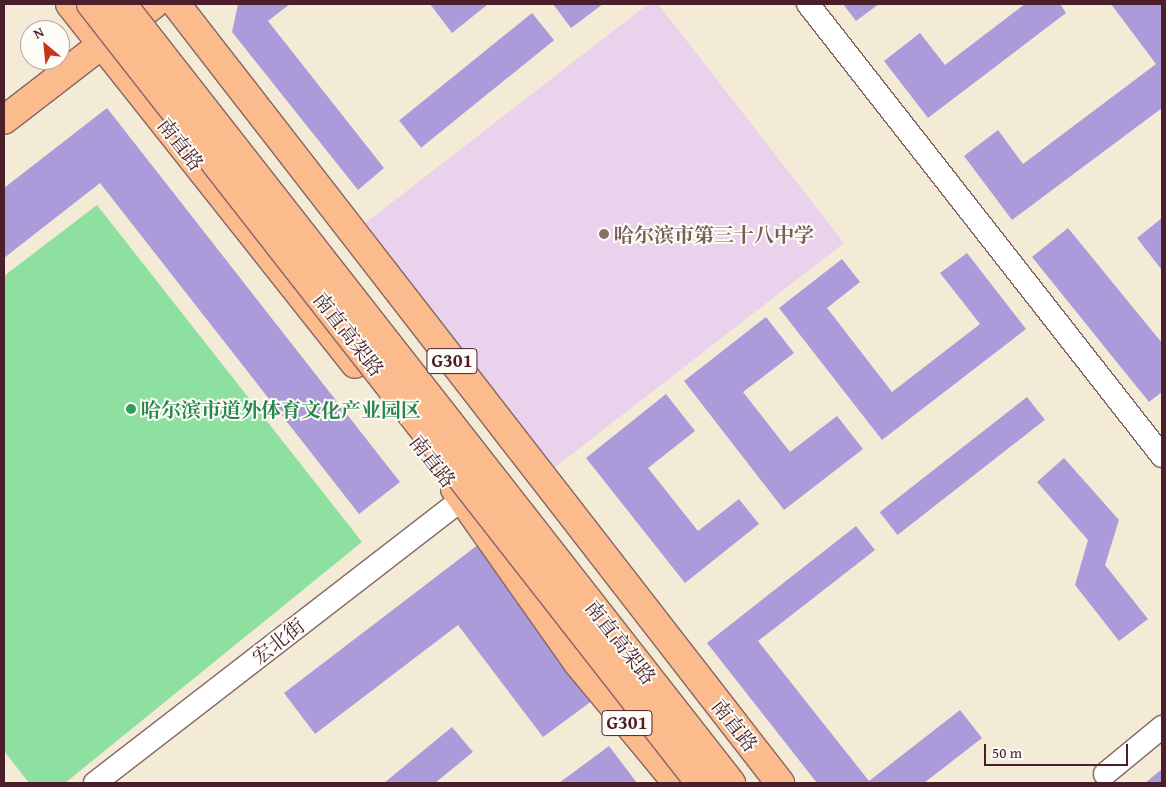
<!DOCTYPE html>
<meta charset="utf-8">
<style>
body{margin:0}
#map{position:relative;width:1166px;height:787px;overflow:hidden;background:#f4ebd6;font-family:"Gentium Book Plus","Noto Serif SC",serif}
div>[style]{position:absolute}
.built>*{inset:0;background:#ead1ec}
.green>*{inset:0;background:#8ee0a0}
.building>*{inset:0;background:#ab9bdb;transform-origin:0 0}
.roads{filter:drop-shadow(1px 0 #866667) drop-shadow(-1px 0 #866667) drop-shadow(0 1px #866667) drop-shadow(0 -1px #866667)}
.minor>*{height:22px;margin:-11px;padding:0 11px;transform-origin:11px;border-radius:11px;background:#fff}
.major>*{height:28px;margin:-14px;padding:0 14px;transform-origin:14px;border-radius:14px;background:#fbbb8c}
.highway>*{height:28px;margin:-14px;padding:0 14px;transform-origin:14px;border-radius:14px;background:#fbbb8c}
.bridges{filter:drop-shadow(1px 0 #866667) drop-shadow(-1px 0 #866667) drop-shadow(0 1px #866667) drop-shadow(0 -1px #866667)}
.highway-bridge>*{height:28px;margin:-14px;padding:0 14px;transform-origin:14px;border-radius:14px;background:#fbbb8c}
.dots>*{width:14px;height:14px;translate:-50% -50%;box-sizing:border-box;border:2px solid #fdfcf7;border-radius:50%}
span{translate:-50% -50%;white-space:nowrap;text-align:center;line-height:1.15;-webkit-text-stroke:4px #fdfcf7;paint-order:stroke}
.shield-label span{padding:1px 4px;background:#fdfcf7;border:1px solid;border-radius:4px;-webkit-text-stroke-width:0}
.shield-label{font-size:19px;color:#4a1f2b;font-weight:700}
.street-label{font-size:20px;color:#4a1f2b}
.education-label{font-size:20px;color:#785e54;font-weight:700}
.left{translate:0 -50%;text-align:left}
.leisure-label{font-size:20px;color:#27864d;font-weight:700}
.frame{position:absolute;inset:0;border:5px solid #4a1f2b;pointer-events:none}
.north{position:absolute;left:20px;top:20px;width:50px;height:50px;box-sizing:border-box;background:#fdfcf7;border:1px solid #b5a4a5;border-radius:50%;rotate:332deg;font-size:14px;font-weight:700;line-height:20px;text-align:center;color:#4a1f2b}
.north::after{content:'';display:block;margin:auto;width:18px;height:22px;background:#c8321e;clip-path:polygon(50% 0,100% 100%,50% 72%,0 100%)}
.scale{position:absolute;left:984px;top:744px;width:144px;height:22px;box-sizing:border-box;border:2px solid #4a1f2b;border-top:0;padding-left:6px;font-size:15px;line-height:18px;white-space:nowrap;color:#4a1f2b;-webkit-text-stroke:4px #fdfcf7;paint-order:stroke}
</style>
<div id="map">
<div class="built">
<i style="clip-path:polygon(648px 4px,658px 4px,844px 243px,554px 468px,364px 224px)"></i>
</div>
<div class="green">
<i style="clip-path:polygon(97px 205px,362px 542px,65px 783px,29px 783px,4px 751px,4px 276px)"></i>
</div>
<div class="building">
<i style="clip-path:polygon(238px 4px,290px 4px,268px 21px,384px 168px,358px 190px,232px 32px)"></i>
<i style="clip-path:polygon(430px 4px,486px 4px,487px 5px,452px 33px)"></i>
<i style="clip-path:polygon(553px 4px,603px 4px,571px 28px)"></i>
<i style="clip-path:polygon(843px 4px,879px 4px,856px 21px)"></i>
<i style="clip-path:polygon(1025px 4px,1060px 4px,1066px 13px,928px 118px,884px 61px,920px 33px,945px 65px)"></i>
<i style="clip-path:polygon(1111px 4px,1162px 4px,1162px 108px,1012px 220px,964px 156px,998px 130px,1023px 164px,1156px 64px)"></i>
<i style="left:532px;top:13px;width:35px;height:171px;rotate:51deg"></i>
<i style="clip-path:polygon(107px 108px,400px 482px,359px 514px,100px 183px,4px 258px,4px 188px)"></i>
<i style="clip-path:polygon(1162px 218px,1162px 268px,1161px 269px,1137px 238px)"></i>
<i style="clip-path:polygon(1068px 228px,1162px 343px,1162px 392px,1149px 402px,1032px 257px)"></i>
<i style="clip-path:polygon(967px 253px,1026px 329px,882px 440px,779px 308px,842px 259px,860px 282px,827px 308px,892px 392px,980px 324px,940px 273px)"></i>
<i style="clip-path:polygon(766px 317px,794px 353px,743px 392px,790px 452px,837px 416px,863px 449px,784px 510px,684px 381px)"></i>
<i style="clip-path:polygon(666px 394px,695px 431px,648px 468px,698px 531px,739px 499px,759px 524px,685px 583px,586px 458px)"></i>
<i style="left:1027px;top:397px;width:29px;height:187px;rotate:52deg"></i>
<i style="clip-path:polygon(1064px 458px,1119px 520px,1105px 565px,1148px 619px,1119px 641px,1075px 585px,1088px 540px,1037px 482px)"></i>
<i style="clip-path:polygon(856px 526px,875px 550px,758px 641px,869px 781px,960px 710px,982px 738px,924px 783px,817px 783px,707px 643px)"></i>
<i style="clip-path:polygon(479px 544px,596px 698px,543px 737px,458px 625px,315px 734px,284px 693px)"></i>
<i style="clip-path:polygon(452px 727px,473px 752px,435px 783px,384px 783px)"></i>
<i style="clip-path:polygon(609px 746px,637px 783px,559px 783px)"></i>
<i style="clip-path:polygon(1162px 769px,1162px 783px,1145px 783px)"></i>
</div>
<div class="roads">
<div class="minor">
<i style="left:808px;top:4px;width:574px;rotate:51.93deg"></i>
<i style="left:1105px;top:774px;width:74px;rotate:-39.5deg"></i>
<i style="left:95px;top:783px;width:464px;rotate:-37.7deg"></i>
</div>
<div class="major">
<i style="left:4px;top:120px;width:190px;rotate:-37.7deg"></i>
</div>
<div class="highway">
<i style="left:70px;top:4px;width:459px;rotate:51.6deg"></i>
<i style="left:176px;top:4px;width:986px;rotate:52.21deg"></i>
<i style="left:455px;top:489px;width:212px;rotate:54.8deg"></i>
<i style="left:577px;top:662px;width:157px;rotate:50.4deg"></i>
</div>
</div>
<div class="bridges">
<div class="highway-bridge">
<i style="left:91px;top:4px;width:989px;rotate:51.98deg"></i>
<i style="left:122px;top:4px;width:989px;rotate:51.98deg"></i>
</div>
</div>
<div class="dots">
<i style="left:604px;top:234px;background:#8d6e63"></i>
<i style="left:131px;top:409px;background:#2e9e5b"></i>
</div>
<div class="shield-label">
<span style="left:452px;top:361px">G301</span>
<span style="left:627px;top:723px">G301</span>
</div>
<div class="street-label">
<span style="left:181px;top:144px;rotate:52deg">南直路</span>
<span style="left:349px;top:334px;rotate:52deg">南直高架路</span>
<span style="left:433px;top:461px;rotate:52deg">南直路</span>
<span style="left:278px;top:641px;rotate:-38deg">宏北街</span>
<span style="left:621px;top:642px;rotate:52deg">南直高架路</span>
<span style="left:735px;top:725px;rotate:52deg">南直路</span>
</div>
<div class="education-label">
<span class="left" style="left:614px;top:234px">哈尔滨市第三十八中学</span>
</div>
<div class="leisure-label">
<span class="left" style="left:141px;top:409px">哈尔滨市道外体育文化产业园区</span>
</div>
<div class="frame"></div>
<div class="north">N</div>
<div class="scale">50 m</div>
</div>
